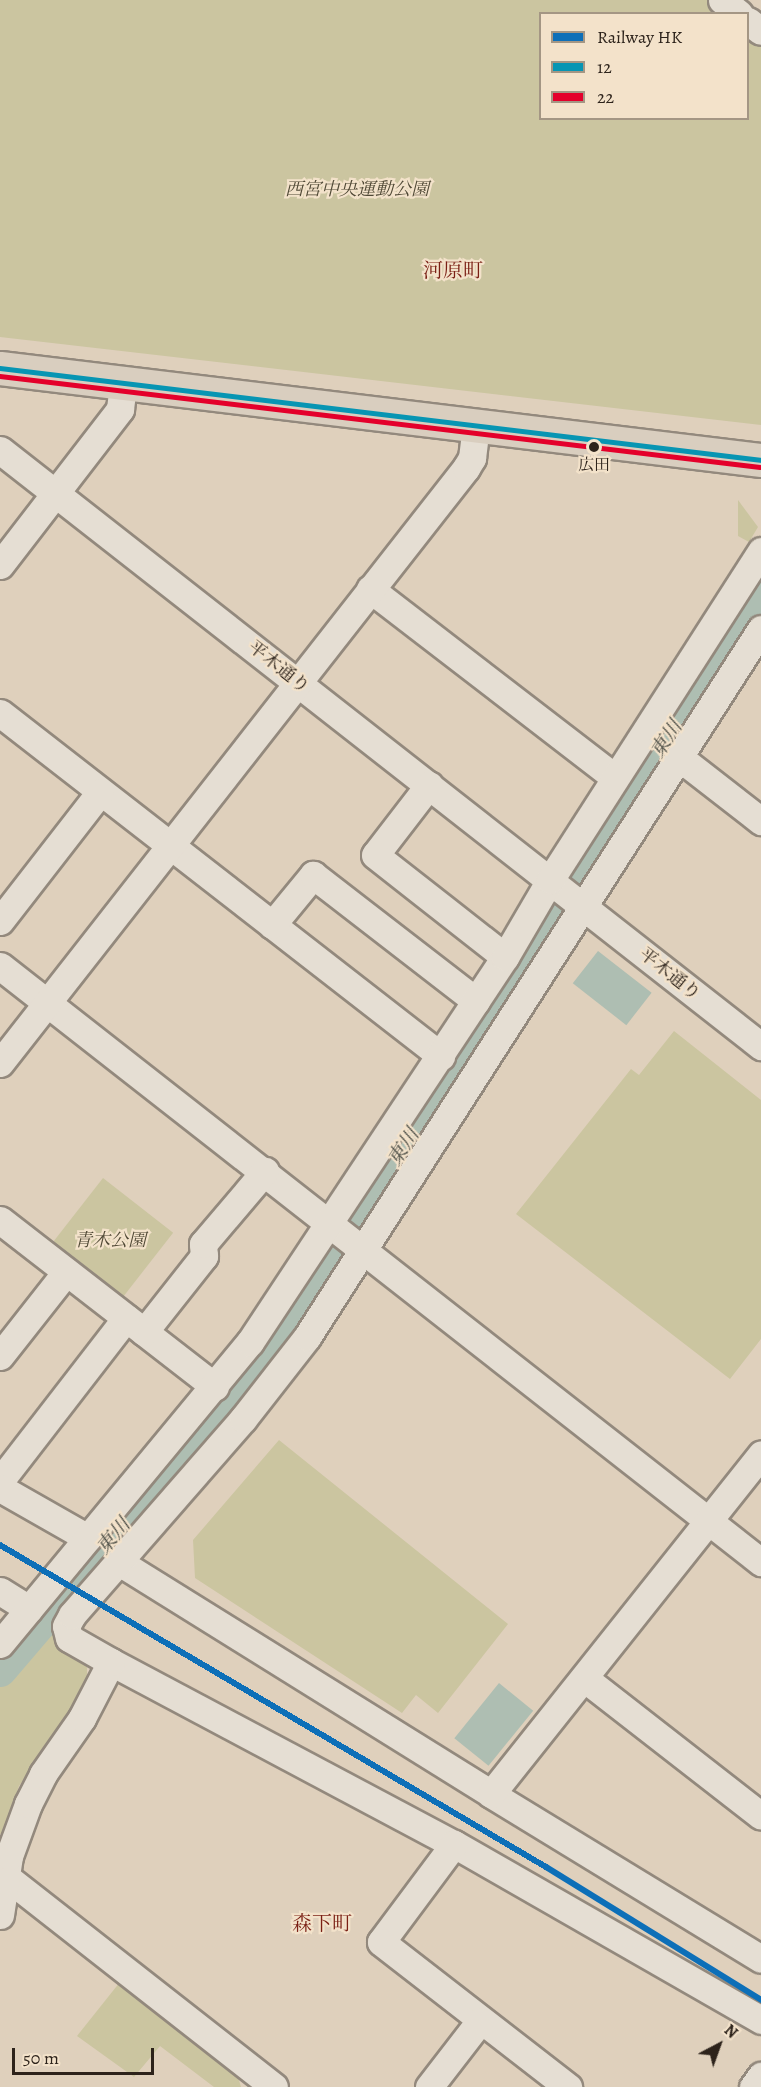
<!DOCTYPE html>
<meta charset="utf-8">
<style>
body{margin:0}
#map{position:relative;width:761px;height:2087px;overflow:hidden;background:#dfd0bc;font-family:Alegreya,"Noto Serif JP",serif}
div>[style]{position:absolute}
.green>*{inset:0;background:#cbc5a0;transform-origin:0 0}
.water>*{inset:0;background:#aebeb2;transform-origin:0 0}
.river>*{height:34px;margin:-17px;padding:0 17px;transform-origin:17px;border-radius:17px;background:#aebeb2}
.roads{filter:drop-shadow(2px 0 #93897d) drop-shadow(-2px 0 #93897d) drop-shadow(0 2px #93897d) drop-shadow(0 -2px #93897d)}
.minor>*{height:27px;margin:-13.5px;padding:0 13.5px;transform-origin:13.5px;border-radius:13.5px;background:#e5ded3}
.highway>*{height:33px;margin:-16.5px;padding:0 16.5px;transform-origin:16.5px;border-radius:16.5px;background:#d9cebf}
.bus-1>*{height:4.5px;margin:-2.25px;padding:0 2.25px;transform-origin:2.25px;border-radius:2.25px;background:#0795b3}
.bus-2>*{height:4.5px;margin:-2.25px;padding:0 2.25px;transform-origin:2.25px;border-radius:2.25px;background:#e4002b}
.rail-1>*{height:6px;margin:-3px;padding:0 3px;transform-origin:3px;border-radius:3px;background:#0d6fb8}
.dots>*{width:16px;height:16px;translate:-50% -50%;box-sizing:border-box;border:3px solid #f3e2ca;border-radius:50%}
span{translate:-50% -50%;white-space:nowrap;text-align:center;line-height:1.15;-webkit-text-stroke:4.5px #f3e2ca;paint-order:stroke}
.bus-label{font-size:16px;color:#2d231b}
.park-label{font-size:18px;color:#504936;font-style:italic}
.street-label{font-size:18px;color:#2d231b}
.neighbourhood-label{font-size:20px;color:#7a1f14}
.water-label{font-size:20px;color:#4d4f47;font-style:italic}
.legend{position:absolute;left:539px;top:12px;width:210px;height:108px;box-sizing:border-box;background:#f3e2ca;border:2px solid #a49684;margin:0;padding:8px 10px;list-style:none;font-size:18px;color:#2d231b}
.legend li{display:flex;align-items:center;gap:12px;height:30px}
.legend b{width:30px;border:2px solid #a49684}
.north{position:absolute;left:689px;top:2015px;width:60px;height:60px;-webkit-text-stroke:4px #f3e2ca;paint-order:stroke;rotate:41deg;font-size:16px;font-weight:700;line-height:24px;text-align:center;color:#2d231b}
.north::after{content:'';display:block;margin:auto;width:21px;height:27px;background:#2d231b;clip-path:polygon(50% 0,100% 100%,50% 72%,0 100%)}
.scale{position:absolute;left:12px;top:2048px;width:142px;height:27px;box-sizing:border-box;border:3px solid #2d231b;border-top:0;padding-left:8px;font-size:18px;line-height:21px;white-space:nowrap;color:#2d231b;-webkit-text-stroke:4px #f3e2ca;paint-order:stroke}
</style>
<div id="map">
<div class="green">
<i style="clip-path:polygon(0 0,711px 0,728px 13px,540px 14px,540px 118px,748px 118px,748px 29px,761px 39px,761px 425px,0 337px)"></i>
<i style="clip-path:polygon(738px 500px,758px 527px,749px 542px,738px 536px)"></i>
<i style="clip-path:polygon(674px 1031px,761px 1100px,761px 1339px,730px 1379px,516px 1214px,631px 1069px,639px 1075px)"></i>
<i style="left:103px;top:1178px;width:89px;height:89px;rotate:38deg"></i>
<i style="clip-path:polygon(279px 1440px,508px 1624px,438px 1713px,416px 1695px,402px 1713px,195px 1578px,193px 1540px)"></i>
<i style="clip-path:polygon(50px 1624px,59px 1645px,87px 1665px,87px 1685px,73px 1713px,19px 1786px,3px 1833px,0 1834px,0 1684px)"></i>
<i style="clip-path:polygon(120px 1982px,238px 2077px,241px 2087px,214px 2087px,160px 2046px,134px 2077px,77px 2036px)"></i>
</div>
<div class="water">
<i style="left:598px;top:951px;width:68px;height:41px;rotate:38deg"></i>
<i style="left:499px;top:1683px;width:44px;height:71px;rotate:39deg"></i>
</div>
<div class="river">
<i style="left:0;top:1670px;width:362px;rotate:-49.5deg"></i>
<i style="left:235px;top:1395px;width:75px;rotate:-52.1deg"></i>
<i style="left:281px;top:1336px;width:885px;rotate:-57.17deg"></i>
</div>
<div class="roads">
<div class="minor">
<i style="left:722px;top:0;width:22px;rotate:39deg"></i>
<i style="left:748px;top:21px;width:16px;rotate:38deg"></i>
<i style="left:0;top:450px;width:967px;rotate:38.07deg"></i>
<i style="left:0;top:565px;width:197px;rotate:-52.4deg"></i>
<i style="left:120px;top:409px;width:26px;rotate:-83deg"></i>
<i style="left:370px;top:589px;width:309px;rotate:37.6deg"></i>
<i style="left:0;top:713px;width:559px;rotate:37.87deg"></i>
<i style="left:680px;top:758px;width:103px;rotate:37.9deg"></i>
<i style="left:429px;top:785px;width:88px;rotate:127.6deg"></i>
<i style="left:375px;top:855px;width:165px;rotate:38.1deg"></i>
<i style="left:0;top:921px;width:163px;rotate:-52.2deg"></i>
<i style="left:272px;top:925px;width:65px;rotate:-50.6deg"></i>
<i style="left:313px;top:875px;width:206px;rotate:37.7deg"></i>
<i style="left:0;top:966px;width:967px;rotate:38.07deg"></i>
<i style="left:0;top:1063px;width:756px;rotate:-51.93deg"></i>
<i style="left:466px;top:468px;width:12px;rotate:-59deg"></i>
<i style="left:472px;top:458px;width:32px;rotate:-83deg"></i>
<i style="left:0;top:1220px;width:272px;rotate:37.8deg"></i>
<i style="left:144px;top:1332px;width:97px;rotate:-51.7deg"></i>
<i style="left:204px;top:1256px;width:12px;rotate:-95deg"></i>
<i style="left:203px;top:1244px;width:96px;rotate:-49.7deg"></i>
<i style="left:0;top:1356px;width:107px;rotate:-51.8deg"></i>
<i style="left:0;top:1481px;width:206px;rotate:-52.3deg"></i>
<i style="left:0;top:1488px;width:101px;rotate:29.6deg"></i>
<i style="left:119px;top:1562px;width:438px;rotate:31.9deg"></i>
<i style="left:491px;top:1794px;width:316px;rotate:31.4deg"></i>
<i style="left:0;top:1591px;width:34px;rotate:32deg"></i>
<i style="left:0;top:1644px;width:392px;rotate:-50.4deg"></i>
<i style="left:250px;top:1342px;width:462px;rotate:-56.5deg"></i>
<i style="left:505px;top:957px;width:89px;rotate:-59.7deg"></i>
<i style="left:550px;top:880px;width:391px;rotate:-57.3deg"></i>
<i style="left:111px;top:1662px;width:388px;rotate:28deg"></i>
<i style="left:454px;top:1844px;width:354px;rotate:29.8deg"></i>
<i style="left:584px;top:1678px;width:224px;rotate:37.9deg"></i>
<i style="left:491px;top:1794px;width:434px;rotate:-51.5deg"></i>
<i style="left:454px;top:1844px;width:122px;rotate:126.7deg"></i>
<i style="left:381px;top:1942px;width:237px;rotate:37.8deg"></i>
<i style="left:0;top:1872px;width:348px;rotate:38.1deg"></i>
<i style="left:0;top:1915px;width:60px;rotate:-81.3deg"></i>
<i style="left:9px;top:1856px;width:55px;rotate:-69.9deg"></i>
<i style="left:28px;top:1804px;width:34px;rotate:-63deg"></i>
<i style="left:43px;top:1774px;width:68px;rotate:-55.1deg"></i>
<i style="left:82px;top:1718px;width:63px;rotate:-62.6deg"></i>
<i style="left:111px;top:1662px;width:48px;rotate:-150.3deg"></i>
<i style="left:69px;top:1638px;width:12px;rotate:-104deg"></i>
<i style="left:66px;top:1626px;width:13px;rotate:-61deg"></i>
<i style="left:72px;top:1615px;width:260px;rotate:-48.9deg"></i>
<i style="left:243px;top:1419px;width:104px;rotate:-52deg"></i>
<i style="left:307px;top:1337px;width:841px;rotate:-57.33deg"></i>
<i style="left:429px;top:2087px;width:83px;rotate:-52.3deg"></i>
<i style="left:753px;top:2087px;width:14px;rotate:-54deg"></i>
</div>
<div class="highway">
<i style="left:0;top:368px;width:767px;rotate:6.89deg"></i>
</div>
</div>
<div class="bus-1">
<i style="left:0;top:368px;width:767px;rotate:6.89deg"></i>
</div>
<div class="bus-2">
<i style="left:0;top:376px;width:765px;rotate:6.83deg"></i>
</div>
<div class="rail-1">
<i style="left:0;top:1545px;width:634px;rotate:30.53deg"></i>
<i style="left:546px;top:1867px;width:253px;rotate:31.7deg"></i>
</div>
<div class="dots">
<i style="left:594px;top:447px;background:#2d231b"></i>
</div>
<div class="bus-label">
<span style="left:594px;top:465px">広田</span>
</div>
<div class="park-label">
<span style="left:357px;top:189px">西宮中央運動公園</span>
<span style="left:110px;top:1240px">青木公園</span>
</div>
<div class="street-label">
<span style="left:279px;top:667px;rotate:38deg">平木通り</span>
<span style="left:670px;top:974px;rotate:38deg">平木通り</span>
</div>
<div class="neighbourhood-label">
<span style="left:453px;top:270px">河原町</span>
<span style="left:322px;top:1923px">森下町</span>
</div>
<div class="water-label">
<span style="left:666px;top:739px;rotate:-57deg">東川</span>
<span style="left:403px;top:1147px;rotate:-57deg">東川</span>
<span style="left:113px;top:1536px;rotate:-50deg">東川</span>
</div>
<ul class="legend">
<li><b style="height:8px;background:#0d6fb8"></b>Railway HK</li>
<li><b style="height:8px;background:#0795b3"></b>12</li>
<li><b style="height:8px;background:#e4002b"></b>22</li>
</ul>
<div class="north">N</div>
<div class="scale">50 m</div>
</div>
